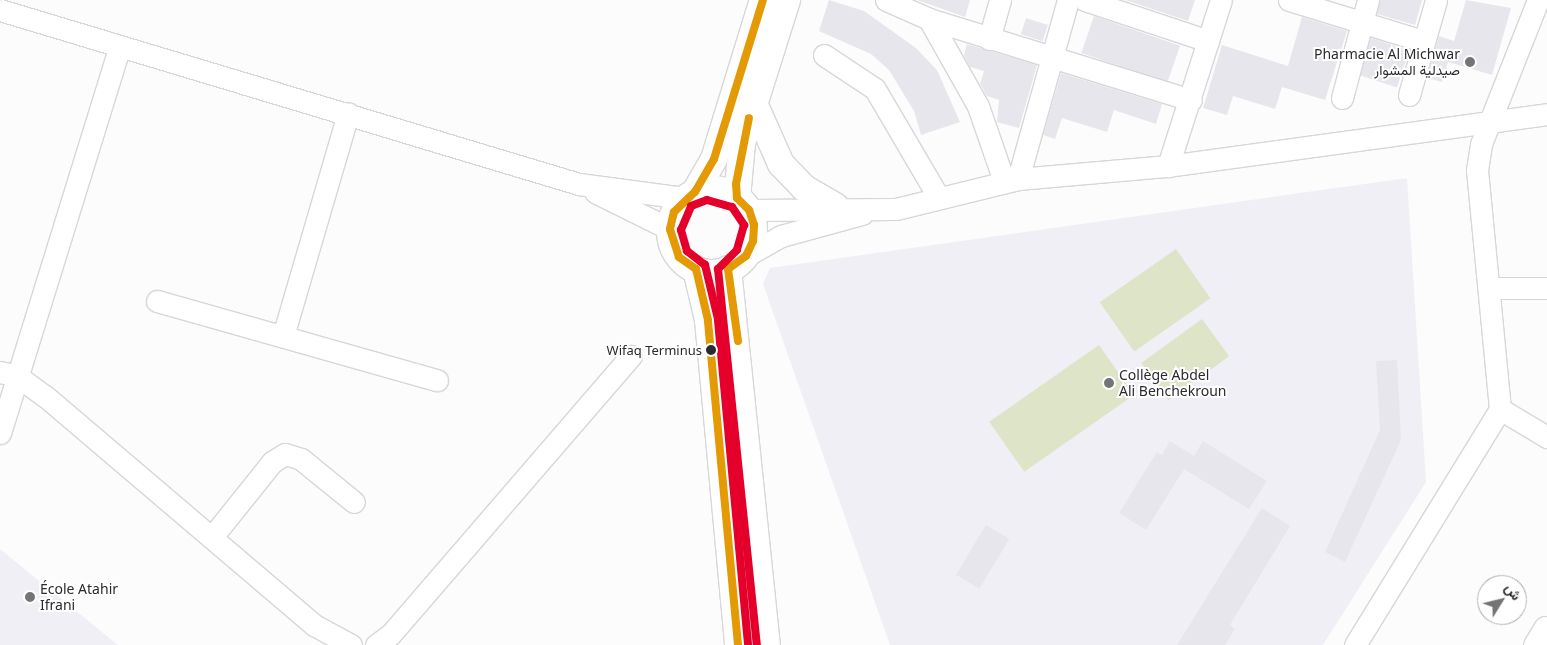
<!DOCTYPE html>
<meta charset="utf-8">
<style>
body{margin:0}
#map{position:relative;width:1547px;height:645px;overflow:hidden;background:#fcfcfc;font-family:"Noto Sans",Vazirmatn,sans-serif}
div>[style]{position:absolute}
.built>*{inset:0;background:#f0eff5}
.green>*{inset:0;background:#dee4c7;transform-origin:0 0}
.building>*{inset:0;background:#e7e6ec;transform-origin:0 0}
.roads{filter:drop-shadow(1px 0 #d7d7d9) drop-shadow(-1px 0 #d7d7d9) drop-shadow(0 1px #d7d7d9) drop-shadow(0 -1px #d7d7d9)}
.minor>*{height:21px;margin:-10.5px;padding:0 10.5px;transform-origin:10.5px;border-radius:10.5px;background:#fff}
.tertiary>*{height:26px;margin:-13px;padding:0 13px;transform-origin:13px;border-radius:13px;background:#fff}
.tertiary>.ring{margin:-13px;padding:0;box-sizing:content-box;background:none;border:26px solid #fff;border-radius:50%}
.bus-1>*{height:8px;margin:-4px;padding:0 4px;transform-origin:4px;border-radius:4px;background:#e39a05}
.bus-2>*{height:8px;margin:-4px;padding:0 4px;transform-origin:4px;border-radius:4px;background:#e4002b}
.dots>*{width:14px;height:14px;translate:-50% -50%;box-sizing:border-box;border:2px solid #fff;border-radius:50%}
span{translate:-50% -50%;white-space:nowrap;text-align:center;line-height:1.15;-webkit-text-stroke:4px #fff;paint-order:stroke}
.bus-label{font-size:13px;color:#2b2b2f}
.right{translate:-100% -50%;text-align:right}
.poi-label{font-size:14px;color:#2b2b2f}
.left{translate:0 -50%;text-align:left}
.north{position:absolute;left:1477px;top:575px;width:50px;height:50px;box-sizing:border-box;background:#fff;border:1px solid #aaaaac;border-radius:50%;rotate:54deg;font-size:14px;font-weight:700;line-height:20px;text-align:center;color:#2b2b2f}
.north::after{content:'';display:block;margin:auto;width:18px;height:22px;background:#747477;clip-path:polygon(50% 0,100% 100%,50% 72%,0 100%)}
</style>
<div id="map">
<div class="built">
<i style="clip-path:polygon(1407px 178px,1426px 482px,1323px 645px,890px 645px,763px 284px,770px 268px)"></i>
<i style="clip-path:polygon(0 549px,118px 645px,0 645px)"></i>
</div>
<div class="green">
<i style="left:1176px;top:249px;width:60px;height:93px;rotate:55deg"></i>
<i style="left:1202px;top:319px;width:46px;height:75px;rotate:54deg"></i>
<i style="left:1099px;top:345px;width:61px;height:134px;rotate:55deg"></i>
</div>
<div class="building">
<i style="clip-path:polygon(829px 0,864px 11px,916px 48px,937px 70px,960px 122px,921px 135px,914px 111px,889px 70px,871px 54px,819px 31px)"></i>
<i style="clip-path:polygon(917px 0,970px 0,965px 17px)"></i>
<i style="clip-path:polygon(1125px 0,1195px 0,1188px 21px)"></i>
<i style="clip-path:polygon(1380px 0,1422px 0,1415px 25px,1377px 14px)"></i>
<i style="clip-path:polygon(1466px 0,1511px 8px,1492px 75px,1448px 62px,1442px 82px,1427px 78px,1439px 36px,1454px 41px)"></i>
<i style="left:1094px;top:16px;width:91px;height:39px;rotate:19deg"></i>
<i style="clip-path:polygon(1302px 17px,1347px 31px,1325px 100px,1282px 87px,1275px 109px,1233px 96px,1227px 115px,1203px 108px,1222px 45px,1288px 66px)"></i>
<i style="left:1026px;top:18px;width:23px;height:17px;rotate:18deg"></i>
<i style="left:1371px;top:38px;width:40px;height:39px;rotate:18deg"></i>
<i style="clip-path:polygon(967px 44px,1037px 65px,1019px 128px,997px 122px,999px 100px,987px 96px,980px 84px,984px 71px,970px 67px,964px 55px)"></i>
<i style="clip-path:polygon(1061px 73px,1162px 104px,1156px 124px,1114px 110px,1107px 132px,1062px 118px,1055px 139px,1043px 135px)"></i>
<i style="clip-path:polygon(1397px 360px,1401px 440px,1345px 562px,1325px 552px,1380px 430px,1376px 361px)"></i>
<i style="clip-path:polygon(1170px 441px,1194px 456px,1203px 441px,1267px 481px,1249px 509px,1184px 469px,1146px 530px,1119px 513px,1157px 452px,1162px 455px)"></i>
<i style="clip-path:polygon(1262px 508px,1290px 526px,1230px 625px,1235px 629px,1225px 645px,1177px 645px)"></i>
<i style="left:986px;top:525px;width:27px;height:58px;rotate:31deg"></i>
</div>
<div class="roads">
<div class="minor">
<i style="left:886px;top:0;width:47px;rotate:23.8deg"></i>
<i style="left:929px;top:19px;width:100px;rotate:60.6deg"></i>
<i style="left:978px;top:106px;width:79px;rotate:70.9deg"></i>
<i style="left:1085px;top:0;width:130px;rotate:18.4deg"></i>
<i style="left:1289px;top:0;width:140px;rotate:17deg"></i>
<i style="left:0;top:10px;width:605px;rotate:16.73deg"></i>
<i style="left:579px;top:184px;width:106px;rotate:7.6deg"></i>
<i style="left:929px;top:19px;width:274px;rotate:17.2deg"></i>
<i style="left:989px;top:39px;width:41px;rotate:-74.2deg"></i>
<i style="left:824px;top:55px;width:61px;rotate:33.7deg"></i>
<i style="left:875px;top:89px;width:126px;rotate:59.6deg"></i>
<i style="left:1409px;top:95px;width:99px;rotate:-74.1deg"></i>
<i style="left:1342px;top:98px;width:101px;rotate:-75.1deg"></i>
<i style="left:1168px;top:166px;width:174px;rotate:-72.3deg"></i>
<i style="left:1018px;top:179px;width:186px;rotate:-74.4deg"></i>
<i style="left:595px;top:192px;width:84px;rotate:26.3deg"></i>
<i style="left:749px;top:210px;width:147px;rotate:-0.4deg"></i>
<i style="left:896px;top:209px;width:126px;rotate:-13.8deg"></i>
<i style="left:1018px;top:179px;width:151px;rotate:-5deg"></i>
<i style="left:1168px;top:166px;width:383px;rotate:-7.8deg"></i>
<i style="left:746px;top:256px;width:40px;rotate:-29.7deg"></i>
<i style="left:781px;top:236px;width:84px;rotate:-15.2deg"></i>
<i style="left:1489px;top:288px;width:58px"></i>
<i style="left:157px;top:301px;width:291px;rotate:15.8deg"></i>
<i style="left:283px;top:336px;width:232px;rotate:-73.7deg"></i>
<i style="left:0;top:372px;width:17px;rotate:13deg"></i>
<i style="left:17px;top:376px;width:34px;rotate:36deg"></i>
<i style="left:45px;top:396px;width:353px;rotate:40.4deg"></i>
<i style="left:314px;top:625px;width:42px;rotate:28.4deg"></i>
<i style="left:1500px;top:409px;width:55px;rotate:30.8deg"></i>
<i style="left:0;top:433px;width:405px;rotate:-72.8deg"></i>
<i style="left:212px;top:537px;width:96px;rotate:-51.3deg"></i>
<i style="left:272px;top:462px;width:15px;rotate:-32deg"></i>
<i style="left:285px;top:454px;width:17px;rotate:17deg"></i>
<i style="left:301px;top:459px;width:68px;rotate:39.1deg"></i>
<i style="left:376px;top:645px;width:17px;rotate:-36deg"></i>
<i style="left:390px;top:635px;width:369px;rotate:-49.2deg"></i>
<i style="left:1355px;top:645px;width:277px;rotate:-58.4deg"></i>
<i style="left:1500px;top:409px;width:240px;rotate:-95.5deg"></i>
<i style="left:1477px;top:170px;width:26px;rotate:-81deg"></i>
<i style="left:1481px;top:144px;width:155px;rotate:-68.4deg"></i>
<i style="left:1534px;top:645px;width:21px;rotate:-59deg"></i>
</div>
<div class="tertiary">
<i style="left:754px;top:103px;width:67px;rotate:66.1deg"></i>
<i style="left:781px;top:164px;width:33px;rotate:46deg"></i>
<i style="left:804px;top:188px;width:36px;rotate:30deg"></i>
<i class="ring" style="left:670px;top:189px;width:58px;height:58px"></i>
<i style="left:695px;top:192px;width:38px;rotate:-60deg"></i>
<i style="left:714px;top:159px;width:166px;rotate:-72.9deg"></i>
<i style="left:737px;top:198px;width:55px;rotate:-84.8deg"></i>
<i style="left:742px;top:143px;width:150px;rotate:-72.5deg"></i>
<i style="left:696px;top:269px;width:52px;rotate:76.8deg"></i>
<i style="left:708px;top:320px;width:326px;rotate:84.7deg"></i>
<i style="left:728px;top:269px;width:378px;rotate:84.1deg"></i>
</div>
</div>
<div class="bus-1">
<i style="left:738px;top:341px;width:73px;rotate:-97.9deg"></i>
<i style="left:728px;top:269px;width:22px;rotate:-36deg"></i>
<i style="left:746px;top:256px;width:17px;rotate:-65deg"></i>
<i style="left:753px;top:241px;width:16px;rotate:-86deg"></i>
<i style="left:754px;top:225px;width:16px;rotate:-108deg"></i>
<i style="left:749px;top:210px;width:17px;rotate:-135deg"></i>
<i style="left:737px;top:198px;width:14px;rotate:-94deg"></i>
<i style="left:736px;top:184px;width:67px;rotate:-78.9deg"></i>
<i style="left:738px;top:645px;width:326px;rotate:-95.3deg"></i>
<i style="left:708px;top:320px;width:52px;rotate:-103.2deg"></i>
<i style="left:696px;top:269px;width:21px;rotate:-145deg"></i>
<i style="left:679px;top:257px;width:29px;rotate:-108deg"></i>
<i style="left:670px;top:229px;width:17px;rotate:-77deg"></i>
<i style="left:674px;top:212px;width:29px;rotate:-44deg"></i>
<i style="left:695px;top:192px;width:38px;rotate:-60deg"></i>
<i style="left:714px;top:159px;width:166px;rotate:-72.9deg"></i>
</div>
<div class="bus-2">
<i style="left:748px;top:644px;width:326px;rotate:-95.3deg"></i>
<i style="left:718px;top:319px;width:56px;rotate:-103.5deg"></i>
<i style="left:705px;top:265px;width:23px;rotate:-142deg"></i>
<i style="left:687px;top:251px;width:22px;rotate:-106deg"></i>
<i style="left:681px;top:230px;width:26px;rotate:-67deg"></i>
<i style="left:691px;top:206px;width:17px;rotate:-21deg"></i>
<i style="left:707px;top:200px;width:26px;rotate:16deg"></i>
<i style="left:732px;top:207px;width:22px;rotate:56deg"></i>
<i style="left:744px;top:225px;width:26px;rotate:106deg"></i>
<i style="left:737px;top:250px;width:27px;rotate:135deg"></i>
<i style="left:718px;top:269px;width:378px;rotate:84.1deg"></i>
</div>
<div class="dots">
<i style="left:1470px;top:62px;background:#747477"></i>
<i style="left:711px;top:350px;background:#2b2b2f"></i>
<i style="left:1109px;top:383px;background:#747477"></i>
<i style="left:30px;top:597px;background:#747477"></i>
</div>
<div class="bus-label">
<span class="right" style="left:702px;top:350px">Wifaq Terminus</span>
</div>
<div class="poi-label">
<span class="right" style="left:1460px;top:62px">Pharmacie Al Michwar<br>صيدلية المشوار</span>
<span class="left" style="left:1119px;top:383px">Collège Abdel<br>Ali Benchekroun</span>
<span class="left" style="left:40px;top:597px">École Atahir<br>Ifrani</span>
</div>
<div class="north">ش</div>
</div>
